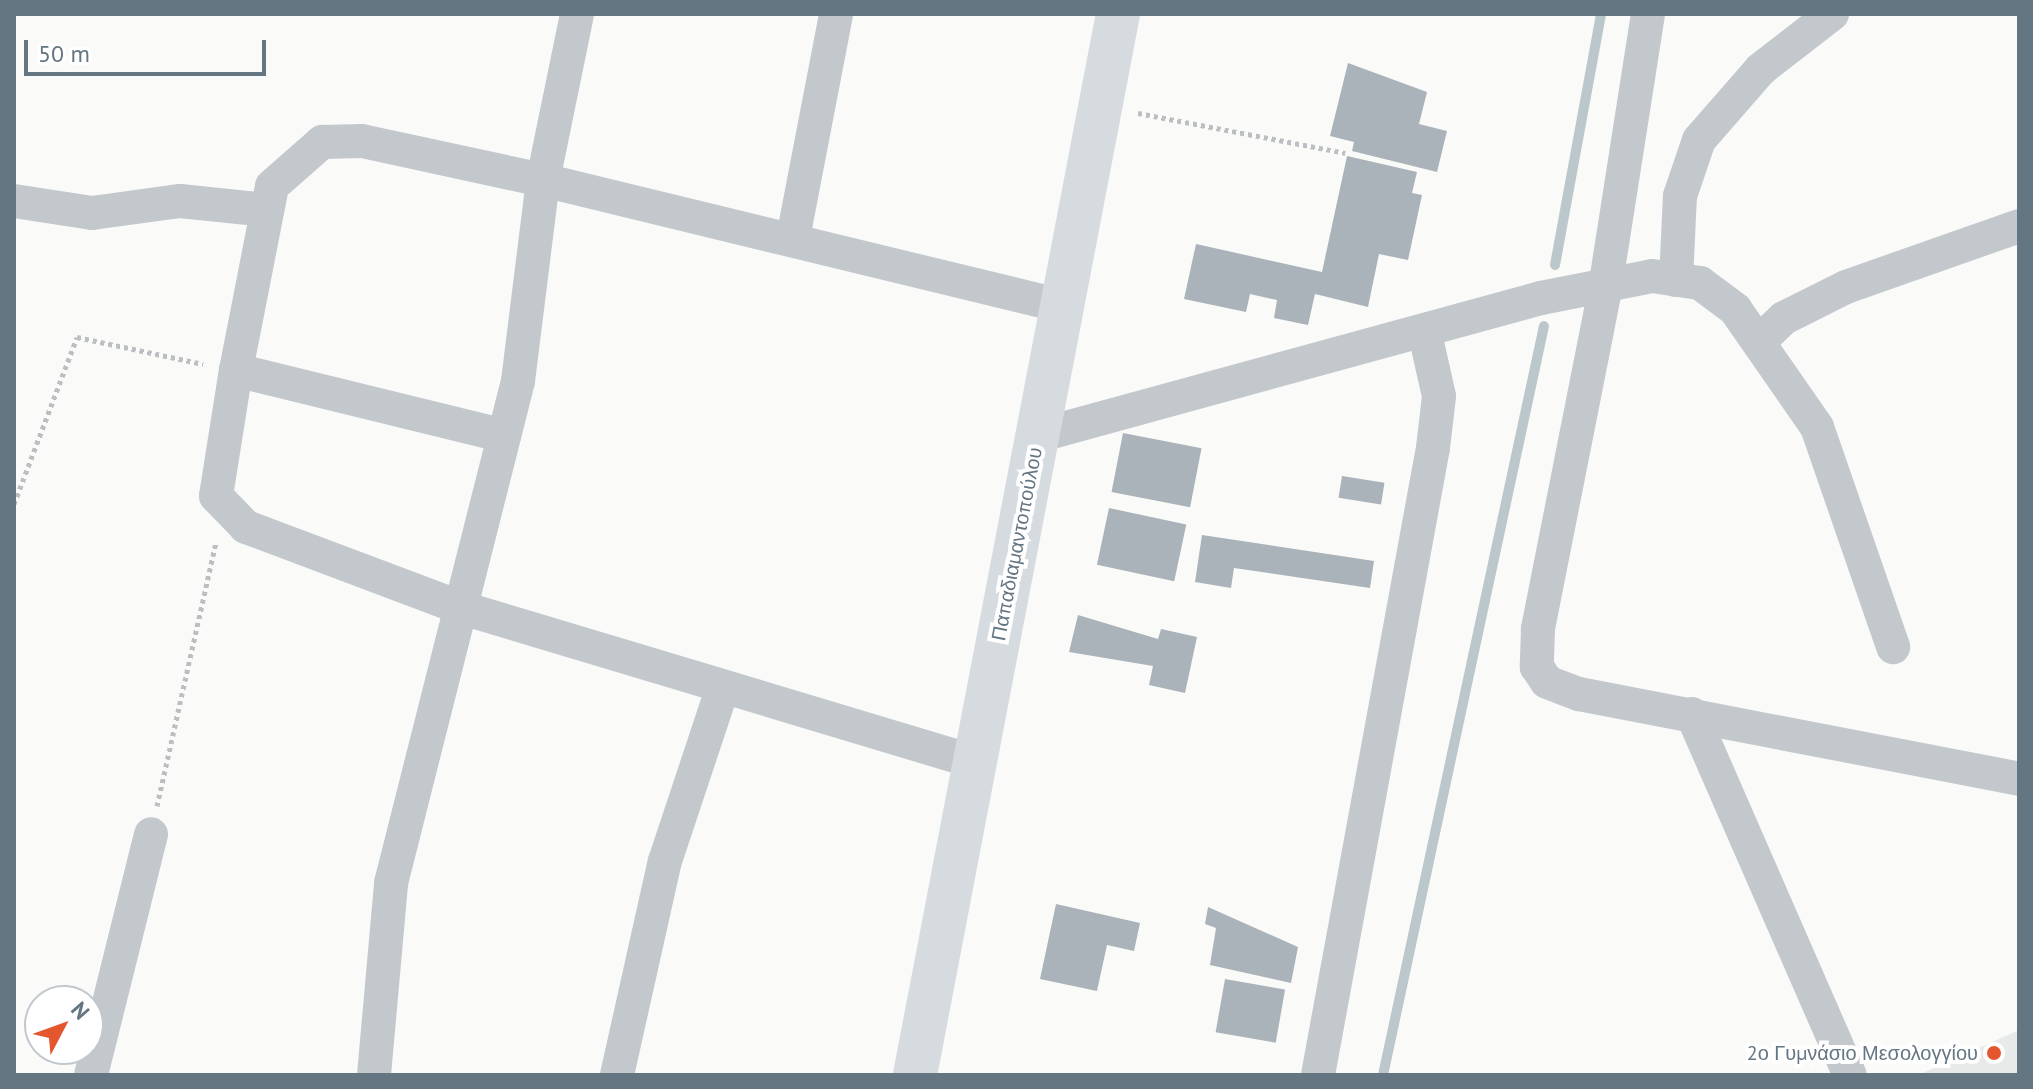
<!DOCTYPE html>
<meta charset="utf-8">
<style>
body{margin:0}
#map{position:relative;width:2033px;height:1089px;overflow:hidden;background:#fafaf8;font-family:"PT Sans",sans-serif}
div>[style]{position:absolute}
.built>*{inset:0;background:#e8e9e9}
.stream>*{height:10px;margin:-5px;padding:0 5px;transform-origin:5px;border-radius:5px;background:#bbc7cb}
.building>*{inset:0;background:#aab3b9;transform-origin:0 0}
.path>*{height:5px;margin-top:-2.5px;transform-origin:0;background:repeating-linear-gradient(90deg,#bbbfc2 0 4px,transparent 0 8px)}
.minor>*{height:34px;margin:-17px;padding:0 17px;transform-origin:17px;border-radius:17px;background:#c3c8cc}
.major>*{height:44px;margin:-22px;padding:0 22px;transform-origin:22px;border-radius:22px;background:#d6dbdf}
.dots>*{width:22px;height:22px;translate:-50% -50%;box-sizing:border-box;border:4px solid #fff;border-radius:50%}
span{translate:-50% -50%;white-space:nowrap;text-align:center;line-height:1.15;-webkit-text-stroke:8px #fff;paint-order:stroke}
.street-label{font-size:20px;color:#657683}
.poi-label{font-size:20px;color:#657683}
.right{translate:-100% -50%;text-align:right}
.frame{position:absolute;inset:0;border:16px solid #657683;pointer-events:none}
.north{position:absolute;left:24px;top:985px;width:80px;height:80px;box-sizing:border-box;background:#fff;border:2px solid #c1c8cd;border-radius:50%;rotate:49deg;font-size:22px;font-weight:700;line-height:32px;text-align:center;color:#657683}
.north::after{content:'';display:block;margin:auto;width:28px;height:36px;background:#e4572e;clip-path:polygon(50% 0,100% 100%,50% 72%,0 100%)}
.scale{position:absolute;left:24px;top:40px;width:242px;height:36px;box-sizing:border-box;border:4px solid #657683;border-top:0;padding-left:10px;font-size:24px;line-height:28px;white-space:nowrap;color:#657683;-webkit-text-stroke:6px #fff;paint-order:stroke}
</style>
<div id="map">
<div class="built">
<i style="clip-path:polygon(2019px 1030px,2019px 1075px,1918px 1075px)"></i>
</div>
<div class="stream">
<i style="left:1555px;top:265px;width:255px;rotate:-79.6deg"></i>
<i style="left:1383px;top:1075px;width:766px;rotate:-77.87deg"></i>
</div>
<div class="building">
<i style="clip-path:polygon(1348px 63px,1427px 92px,1419px 124px,1447px 131px,1437px 172px,1352px 151px,1354px 142px,1330px 136px)"></i>
<i style="clip-path:polygon(1347px 156px,1417px 172px,1412px 193px,1422px 195px,1408px 260px,1379px 254px,1368px 307px,1315px 294px,1308px 325px,1274px 318px,1277px 300px,1250px 294px,1246px 312px,1184px 299px,1196px 244px,1322px 272px)"></i>
<i style="left:1123px;top:433px;width:80px;height:60px;rotate:11deg"></i>
<i style="left:1342px;top:476px;width:43px;height:22px;rotate:9deg"></i>
<i style="left:1109px;top:508px;width:79px;height:58px;rotate:12deg"></i>
<i style="clip-path:polygon(1202px 535px,1374px 561px,1370px 588px,1234px 568px,1231px 588px,1195px 582px)"></i>
<i style="clip-path:polygon(1078px 615px,1158px 639px,1161px 629px,1197px 637px,1185px 693px,1149px 685px,1153px 666px,1069px 652px)"></i>
<i style="clip-path:polygon(1056px 904px,1140px 923px,1134px 951px,1107px 945px,1097px 991px,1040px 979px)"></i>
<i style="clip-path:polygon(1208px 907px,1298px 947px,1291px 983px,1210px 965px,1216px 928px,1205px 924px)"></i>
<i style="left:1225px;top:979px;width:61px;height:54px;rotate:10deg"></i>
</div>
<div class="path">
<i style="left:1138px;top:113px;width:211px;rotate:10.9deg"></i>
<i style="left:14px;top:504px;width:178px;rotate:-69.3deg"></i>
<i style="left:77px;top:337px;width:129px;rotate:12.1deg"></i>
<i style="left:157px;top:806px;width:271px;rotate:-77.4deg"></i>
</div>
<div class="minor">
<i style="left:1648px;top:14px;width:279px;rotate:98.9deg"></i>
<i style="left:1605px;top:290px;width:346px;rotate:101.2deg"></i>
<i style="left:1538px;top:629px;width:38px;rotate:92deg"></i>
<i style="left:1537px;top:667px;width:18px;rotate:56deg"></i>
<i style="left:1547px;top:682px;width:34px;rotate:21deg"></i>
<i style="left:1579px;top:694px;width:448px;rotate:10.9deg"></i>
<i style="left:14px;top:201px;width:79px;rotate:8.7deg"></i>
<i style="left:92px;top:213px;width:89px;rotate:-7.8deg"></i>
<i style="left:180px;top:201px;width:87px;rotate:5.9deg"></i>
<i style="left:793px;top:238px;width:228px;rotate:-79.1deg"></i>
<i style="left:1676px;top:280px;width:84px;rotate:-87.3deg"></i>
<i style="left:1680px;top:196px;width:59px;rotate:-71.3deg"></i>
<i style="left:1699px;top:140px;width:94px;rotate:-48.9deg"></i>
<i style="left:1761px;top:69px;width:90px;rotate:-37.8deg"></i>
<i style="left:1760px;top:341px;width:33px;rotate:-44deg"></i>
<i style="left:1784px;top:318px;width:69px;rotate:-26.6deg"></i>
<i style="left:1846px;top:287px;width:183px;rotate:-19.4deg"></i>
<i style="left:236px;top:370px;width:276px;rotate:13.8deg"></i>
<i style="left:1037px;top:436px;width:523px;rotate:-15.31deg"></i>
<i style="left:1541px;top:298px;width:113px;rotate:-11.2deg"></i>
<i style="left:1652px;top:276px;width:49px;rotate:8.3deg"></i>
<i style="left:1700px;top:283px;width:44px;rotate:36.6deg"></i>
<i style="left:1735px;top:309px;width:144px;rotate:55.2deg"></i>
<i style="left:1817px;top:427px;width:233px;rotate:70.9deg"></i>
<i style="left:1692px;top:714px;width:394px;rotate:66.4deg"></i>
<i style="left:975px;top:762px;width:539px;rotate:-163.28deg"></i>
<i style="left:459px;top:607px;width:228px;rotate:-159.4deg"></i>
<i style="left:246px;top:527px;width:43px;rotate:-134.1deg"></i>
<i style="left:216px;top:496px;width:128px;rotate:-81deg"></i>
<i style="left:236px;top:370px;width:187px;rotate:-78.9deg"></i>
<i style="left:272px;top:186px;width:67px;rotate:-41.3deg"></i>
<i style="left:322px;top:142px;width:40px;rotate:-1.4deg"></i>
<i style="left:362px;top:141px;width:185px;rotate:12.2deg"></i>
<i style="left:543px;top:180px;width:534px;rotate:13.65deg"></i>
<i style="left:91px;top:1075px;width:248px;rotate:-76deg"></i>
<i style="left:374px;top:1075px;width:193px;rotate:-84.9deg"></i>
<i style="left:391px;top:883px;width:518px;rotate:-75.8deg"></i>
<i style="left:518px;top:381px;width:203px;rotate:-82.9deg"></i>
<i style="left:543px;top:180px;width:169px;rotate:-78.4deg"></i>
<i style="left:617px;top:1075px;width:219px;rotate:-77.4deg"></i>
<i style="left:665px;top:861px;width:180px;rotate:-71.6deg"></i>
<i style="left:1318px;top:1075px;width:637px;rotate:-79.61deg"></i>
<i style="left:1433px;top:448px;width:52px;rotate:-83.4deg"></i>
<i style="left:1439px;top:396px;width:64px;rotate:-102.7deg"></i>
</div>
<div class="major">
<i style="left:915px;top:1075px;width:1080px;rotate:-79.17deg"></i>
</div>
<div class="dots">
<i style="left:1994px;top:1053px;background:#e4572e"></i>
</div>
<div class="street-label">
<span style="left:1017px;top:544px;rotate:-79deg">Παπαδιαμαντοπούλου</span>
</div>
<div class="poi-label">
<span class="right" style="left:1978px;top:1053px">2ο Γυμνάσιο Μεσολογγίου</span>
</div>
<div class="frame"></div>
<div class="north">N</div>
<div class="scale">50 m</div>
</div>
